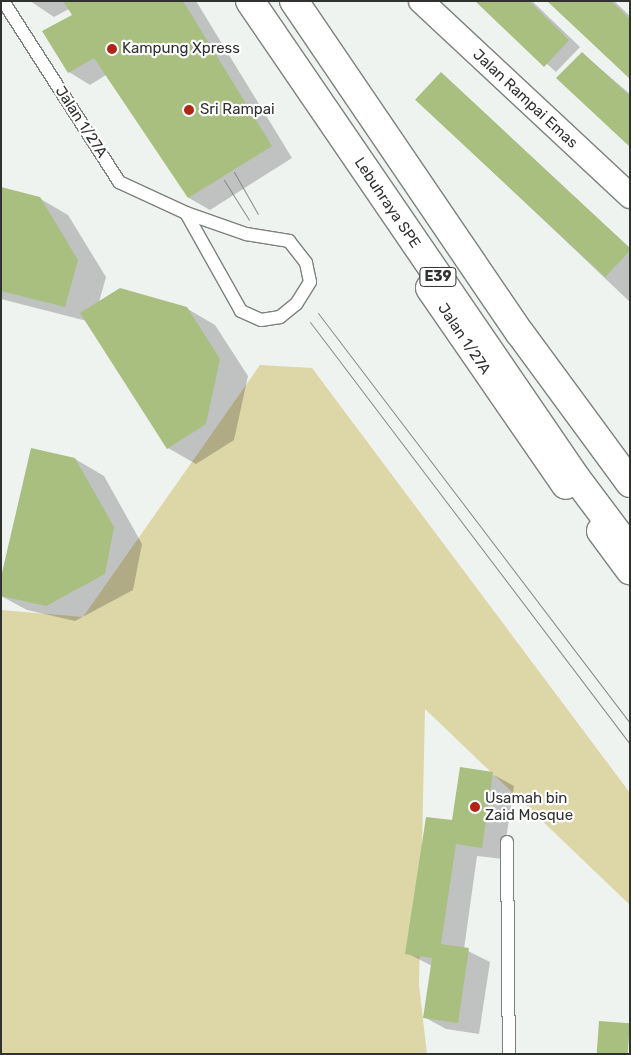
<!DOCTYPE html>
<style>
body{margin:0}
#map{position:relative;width:631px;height:1055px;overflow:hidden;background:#eff3f0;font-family:Rubik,sans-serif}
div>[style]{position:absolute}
.green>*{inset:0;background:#ddd6a6}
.shadow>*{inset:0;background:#0003}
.building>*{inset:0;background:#a8bf80;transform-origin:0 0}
.roads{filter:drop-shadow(1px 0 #7e827e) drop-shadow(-1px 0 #7e827e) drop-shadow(0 1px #7e827e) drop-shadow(0 -1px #7e827e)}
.service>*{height:12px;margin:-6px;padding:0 6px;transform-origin:6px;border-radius:6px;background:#fff}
.minor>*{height:24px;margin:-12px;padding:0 12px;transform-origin:12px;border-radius:12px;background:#fff}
.primary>*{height:28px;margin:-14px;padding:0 14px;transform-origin:14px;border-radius:14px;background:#fff}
.motorway>*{height:28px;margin:-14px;padding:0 14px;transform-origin:14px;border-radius:14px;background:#fff}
.tram>*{height:1px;margin:-0.5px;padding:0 0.5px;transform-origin:0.5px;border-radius:0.5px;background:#878a88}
.dots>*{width:14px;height:14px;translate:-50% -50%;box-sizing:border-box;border:2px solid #fff;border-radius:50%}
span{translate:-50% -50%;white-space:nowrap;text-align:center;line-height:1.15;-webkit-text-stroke:4.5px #fff;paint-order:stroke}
.shield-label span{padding:1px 4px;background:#fff;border:1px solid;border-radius:4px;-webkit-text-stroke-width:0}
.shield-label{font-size:14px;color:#303230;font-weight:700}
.poi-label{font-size:15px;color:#303230}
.left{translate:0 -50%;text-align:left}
.street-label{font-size:15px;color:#303230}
.frame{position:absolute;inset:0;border:2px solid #303230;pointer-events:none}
</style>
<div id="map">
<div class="green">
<i style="clip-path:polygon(260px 365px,312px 368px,630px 793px,630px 905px,425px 709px,419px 985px,427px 1054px,1px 1054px,1px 610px,83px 617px)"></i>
</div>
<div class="shadow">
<i style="clip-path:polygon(30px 1px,196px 1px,292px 158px,210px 210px,189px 198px,106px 75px,90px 85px,69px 72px,74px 15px,69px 9px,54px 17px)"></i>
<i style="clip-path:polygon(476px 1px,532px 1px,580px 47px,556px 72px)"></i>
<i style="clip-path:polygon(549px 1px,614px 1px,630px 16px,630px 77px)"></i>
<i style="clip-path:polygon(582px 53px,630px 94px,630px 145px)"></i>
<i style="clip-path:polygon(441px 73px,630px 248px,630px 302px,416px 99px)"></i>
<i style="clip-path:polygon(1px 188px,39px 198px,68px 215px,106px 277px,99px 302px,186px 308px,215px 325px,248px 376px,234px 440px,196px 464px,168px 448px,87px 321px,1px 299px)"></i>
<i style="clip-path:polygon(75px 459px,104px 476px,142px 544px,133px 590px,75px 621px,27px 610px,1px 596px)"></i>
<i style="clip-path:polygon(492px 774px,514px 786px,503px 859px,477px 856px,464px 949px,490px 962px,479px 1034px,446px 1029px,424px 1017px,432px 966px,407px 953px,453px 822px)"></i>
</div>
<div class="building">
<i style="clip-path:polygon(63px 1px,183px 1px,272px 146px,188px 198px,94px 58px,68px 73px,42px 31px,72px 15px)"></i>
<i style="clip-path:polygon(475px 1px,529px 1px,569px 40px,544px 67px)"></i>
<i style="clip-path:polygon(547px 1px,611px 1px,630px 19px,630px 79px)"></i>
<i style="clip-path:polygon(582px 52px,630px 96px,630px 147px,556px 78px)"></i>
<i style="left:441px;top:72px;width:260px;height:38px;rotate:43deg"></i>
<i style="clip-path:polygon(1px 187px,40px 197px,78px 260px,65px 307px,1px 291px)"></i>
<i style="clip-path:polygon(120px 288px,187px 307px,220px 359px,206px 424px,167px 449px,80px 313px)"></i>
<i style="clip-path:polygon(31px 448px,75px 458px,114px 527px,105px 574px,46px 606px,1px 596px,1px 577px)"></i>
<i style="clip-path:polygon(460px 767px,493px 772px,482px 848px,456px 844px,441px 944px,469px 948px,458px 1023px,423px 1018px,432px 958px,405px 954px,426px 817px,452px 820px)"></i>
<i style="left:599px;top:1021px;width:31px;height:33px;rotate:4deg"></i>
</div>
<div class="roads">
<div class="service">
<i style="left:3px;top:1px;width:215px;rotate:57.3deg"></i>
<i style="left:119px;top:182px;width:74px;rotate:24.8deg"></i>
<i style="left:186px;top:213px;width:64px;rotate:19.3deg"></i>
<i style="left:246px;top:234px;width:44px;rotate:9.2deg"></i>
<i style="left:289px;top:241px;width:28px;rotate:52deg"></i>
<i style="left:306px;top:263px;width:19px;rotate:78deg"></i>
<i style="left:310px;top:282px;width:26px;rotate:122deg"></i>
<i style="left:296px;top:304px;width:21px;rotate:141deg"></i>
<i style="left:280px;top:317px;width:19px;rotate:171deg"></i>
<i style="left:261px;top:320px;width:22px;rotate:-156deg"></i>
<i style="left:241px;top:311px;width:112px;rotate:-119.3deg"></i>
<i style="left:507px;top:842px;width:212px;rotate:89.5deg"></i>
</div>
<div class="minor">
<i style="left:421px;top:1px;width:286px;rotate:43deg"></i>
</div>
<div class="primary">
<i style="left:430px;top:288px;width:239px;rotate:55.4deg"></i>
<i style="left:601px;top:531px;width:49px;rotate:53.4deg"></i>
</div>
<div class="motorway">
<i style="left:250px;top:1px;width:578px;rotate:55.65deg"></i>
<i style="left:576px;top:478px;width:90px;rotate:53.1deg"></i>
<i style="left:294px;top:1px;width:402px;rotate:55.8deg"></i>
<i style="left:520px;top:333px;width:186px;rotate:53.7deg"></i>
</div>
</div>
<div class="tram">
<i style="left:234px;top:172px;width:48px;rotate:60.3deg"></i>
<i style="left:224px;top:180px;width:47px;rotate:58deg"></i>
<i style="left:318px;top:313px;width:515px;rotate:52.73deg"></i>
<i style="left:310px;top:322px;width:530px;rotate:52.83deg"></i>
</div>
<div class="dots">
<i style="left:112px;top:49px;background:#b22416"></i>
<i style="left:189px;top:110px;background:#b22416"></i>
<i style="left:475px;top:807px;background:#b22416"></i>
</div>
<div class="shield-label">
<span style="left:438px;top:277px">E39</span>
</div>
<div class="poi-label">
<span class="left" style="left:122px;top:49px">Kampung Xpress</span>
<span class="left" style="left:200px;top:110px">Sri Rampai</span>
<span class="left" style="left:485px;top:807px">Usamah bin<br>Zaid Mosque</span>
</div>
<div class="street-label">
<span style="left:525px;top:99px;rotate:43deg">Jalan Rampai Emas</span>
<span style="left:81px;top:122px;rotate:57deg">Jalan 1/27A</span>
<span style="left:387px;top:203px;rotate:56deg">Lebuhraya SPE</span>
<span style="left:464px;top:339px;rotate:56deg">Jalan 1/27A</span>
</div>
<div class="frame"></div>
</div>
